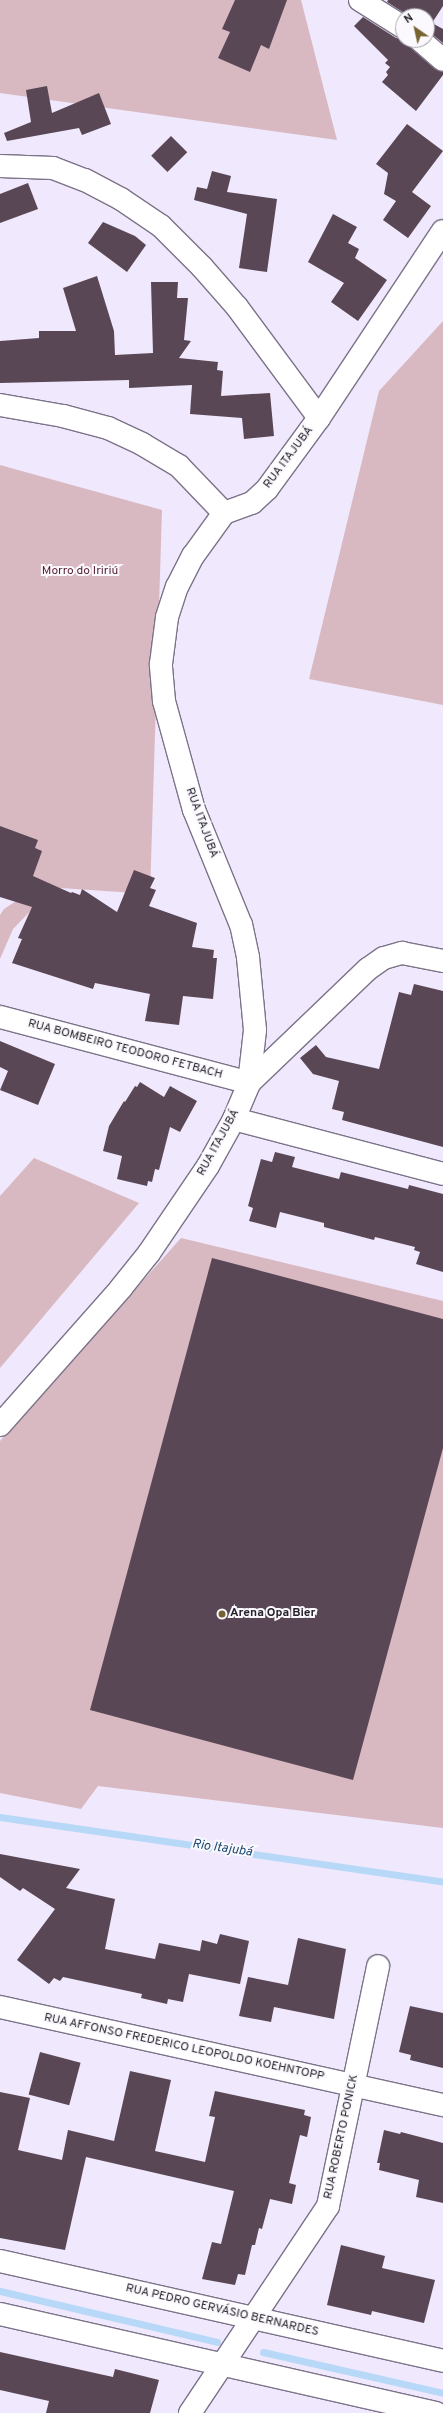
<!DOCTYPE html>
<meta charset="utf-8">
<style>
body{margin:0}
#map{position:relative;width:443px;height:2413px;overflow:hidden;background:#f0e8fc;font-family:Overpass,sans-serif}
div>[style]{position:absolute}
.green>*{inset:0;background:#d9b9c1}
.stream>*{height:7px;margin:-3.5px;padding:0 3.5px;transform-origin:3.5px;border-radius:3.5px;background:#b8d8f8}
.building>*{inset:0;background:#5a4756;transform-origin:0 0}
.roads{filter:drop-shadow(1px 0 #7d7389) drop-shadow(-1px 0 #7d7389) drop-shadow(0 1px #7d7389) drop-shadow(0 -1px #7d7389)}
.street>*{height:22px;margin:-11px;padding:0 11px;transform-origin:11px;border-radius:11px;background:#fff}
.dots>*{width:11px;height:11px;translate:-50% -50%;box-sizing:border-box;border:2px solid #fbf9fe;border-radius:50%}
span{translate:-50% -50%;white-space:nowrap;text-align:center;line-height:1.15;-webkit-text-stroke:4px #fbf9fe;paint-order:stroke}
.street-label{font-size:12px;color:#25212a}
.park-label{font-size:12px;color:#571f31}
.poi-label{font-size:12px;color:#25212a;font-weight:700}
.left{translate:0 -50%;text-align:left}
.water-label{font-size:13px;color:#174870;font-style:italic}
.north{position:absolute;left:395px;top:8px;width:40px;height:40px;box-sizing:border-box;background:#fbf9fe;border:1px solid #a5a3a9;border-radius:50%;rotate:326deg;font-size:11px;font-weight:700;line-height:16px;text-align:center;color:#25212a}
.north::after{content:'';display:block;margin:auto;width:14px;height:18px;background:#776332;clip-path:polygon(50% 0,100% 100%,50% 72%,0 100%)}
</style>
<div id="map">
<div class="green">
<i style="clip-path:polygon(0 0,301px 0,337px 140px,0 93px)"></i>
<i style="clip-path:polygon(443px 321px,443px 705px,309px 679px,379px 391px)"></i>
<i style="clip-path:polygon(0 465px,162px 510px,150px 894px,0 884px)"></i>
<i style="clip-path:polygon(33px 890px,49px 892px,13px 929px,0 959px,0 915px,4px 909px)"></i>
<i style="clip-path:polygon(34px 1158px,139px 1203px,0 1368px,0 1196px)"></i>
<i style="clip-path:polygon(181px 1238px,443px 1301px,443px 1828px,98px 1786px,81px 1809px,0 1793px,0 1441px)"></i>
</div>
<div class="stream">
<i style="left:0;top:1817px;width:448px;rotate:8.3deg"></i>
<i style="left:0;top:2291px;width:223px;rotate:13.2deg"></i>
<i style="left:263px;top:2352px;width:185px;rotate:12.8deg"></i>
</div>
<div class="building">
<i style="clip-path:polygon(235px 0,287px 0,269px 49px,261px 45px,250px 72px,218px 58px,230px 32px,222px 29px)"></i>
<i style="clip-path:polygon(388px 0,443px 0,443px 6px,432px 23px,443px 29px,443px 43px,427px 30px,427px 16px,409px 16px,387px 2px)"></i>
<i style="clip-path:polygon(363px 17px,396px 38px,408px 40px,412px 49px,435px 69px,443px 72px,443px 75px,416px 111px,382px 82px,388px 75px,386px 72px,390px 67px,385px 63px,388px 60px,354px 26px)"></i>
<i style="clip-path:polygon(47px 86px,52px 113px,99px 93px,111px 124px,82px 135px,79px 128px,7px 141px,4px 133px,31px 122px,26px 90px)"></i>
<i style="clip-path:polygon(407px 124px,443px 151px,412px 192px,431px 206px,408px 238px,383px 220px,396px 201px,384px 194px,388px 173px,376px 164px)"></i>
<i style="left:171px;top:136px;width:23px;height:28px;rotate:45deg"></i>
<i style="clip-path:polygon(212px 171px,231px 176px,227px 192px,277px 199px,267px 272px,239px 268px,247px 214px,194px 200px,197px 187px,207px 189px)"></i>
<i style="clip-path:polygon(28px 183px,38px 209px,0 223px,0 194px)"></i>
<i style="clip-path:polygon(333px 214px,357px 227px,348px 243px,359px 249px,355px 258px,387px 280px,358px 321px,331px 302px,344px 283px,308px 262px)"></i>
<i style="clip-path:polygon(103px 222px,135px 236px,146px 245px,127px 272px,88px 243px)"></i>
<i style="clip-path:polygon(97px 276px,114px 331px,115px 355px,153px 353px,151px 282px,178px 282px,177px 298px,188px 298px,184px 340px,191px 341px,179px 358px,218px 362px,217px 370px,223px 371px,221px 396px,270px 393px,274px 436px,244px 439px,242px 418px,190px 414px,192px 385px,129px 388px,129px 380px,0 383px,0 341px,39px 338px,39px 331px,76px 331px,63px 288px)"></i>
<i style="clip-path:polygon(0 826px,38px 840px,35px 848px,42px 851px,33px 876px,71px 893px,72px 892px,80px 895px,82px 889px,117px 912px,134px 870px,155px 878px,150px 888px,156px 890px,149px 906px,197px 923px,192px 947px,214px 950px,213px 958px,217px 958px,213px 999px,183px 996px,179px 1025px,145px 1021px,150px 994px,95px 983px,93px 989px,12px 963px,22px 939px,18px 938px,32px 907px,0 897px)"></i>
<i style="clip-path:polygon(414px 984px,443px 991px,443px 1147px,342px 1120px,344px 1112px,332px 1109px,339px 1081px,313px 1074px,300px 1058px,316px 1045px,326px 1057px,379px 1069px,399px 992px,411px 995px)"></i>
<i style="clip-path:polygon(0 1041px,55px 1064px,38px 1105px,0 1090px,8px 1071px,0 1067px)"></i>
<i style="clip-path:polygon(140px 1082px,164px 1097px,170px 1086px,197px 1101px,180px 1132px,170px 1127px,159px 1170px,155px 1169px,152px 1182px,148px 1181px,147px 1186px,117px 1179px,122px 1156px,103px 1151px,109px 1126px,124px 1101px,125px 1102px,135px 1086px,137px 1087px)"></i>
<i style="clip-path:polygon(275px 1152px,295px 1157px,292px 1167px,339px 1179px,341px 1172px,408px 1189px,409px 1185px,443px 1194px,443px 1272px,416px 1264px,420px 1252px,414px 1250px,415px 1247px,375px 1237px,374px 1240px,324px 1227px,324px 1223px,280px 1212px,276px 1228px,249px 1221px,253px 1208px,248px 1206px,261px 1159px,272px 1162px)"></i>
<i style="clip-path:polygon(212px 1258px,443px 1319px,443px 1448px,353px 1780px,90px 1710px)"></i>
<i style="clip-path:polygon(0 1854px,80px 1869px,66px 1888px,115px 1899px,105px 1949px,155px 1959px,159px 1943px,200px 1951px,202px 1940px,217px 1944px,220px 1934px,249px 1941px,240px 1984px,189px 1974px,183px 2002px,168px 1999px,167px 2004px,141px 1998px,142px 1994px,63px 1977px,60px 1981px,54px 1978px,49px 1984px,17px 1960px,55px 1909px,23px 1888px,20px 1891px,0 1877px)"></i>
<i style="clip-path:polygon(298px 1938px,346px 1949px,334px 2019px,274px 2007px,271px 2022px,239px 2016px,248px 1977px,288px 1985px)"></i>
<i style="clip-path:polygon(410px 2006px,443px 2013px,443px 2068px,410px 2060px,411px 2055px,399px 2052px)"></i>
<i style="left:40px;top:2052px;width:42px;height:44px;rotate:15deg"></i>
<i style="clip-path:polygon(130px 2071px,171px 2080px,155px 2151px,205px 2162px,215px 2117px,209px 2116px,215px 2091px,305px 2110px,304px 2115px,311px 2117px,307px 2137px,300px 2135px,289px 2183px,296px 2185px,292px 2204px,270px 2199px,262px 2229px,259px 2228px,255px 2245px,252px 2245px,245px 2275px,238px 2274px,235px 2285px,202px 2279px,212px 2242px,221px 2244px,234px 2191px,86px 2157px,65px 2250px,0 2238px,0 2092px,30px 2098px,18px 2150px,62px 2160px,68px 2130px,114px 2141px)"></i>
<i style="clip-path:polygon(384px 2130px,400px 2134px,401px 2132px,443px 2143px,443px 2203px,416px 2197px,419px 2180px,379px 2170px,380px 2163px,377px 2163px)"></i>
<i style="clip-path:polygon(341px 2245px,385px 2256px,382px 2268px,435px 2280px,424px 2323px,372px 2311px,371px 2315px,327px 2305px)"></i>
<i style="clip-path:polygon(0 2352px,113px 2377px,115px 2369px,159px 2380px,150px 2413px,46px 2413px,49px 2401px,0 2390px)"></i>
</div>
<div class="roads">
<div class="street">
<i style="left:360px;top:0;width:51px;rotate:32.1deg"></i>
<i style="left:420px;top:40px;width:30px;rotate:41deg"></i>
<i style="left:0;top:166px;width:53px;rotate:2.2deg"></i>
<i style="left:53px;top:168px;width:34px;rotate:21deg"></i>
<i style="left:85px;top:180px;width:41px;rotate:27.8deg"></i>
<i style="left:121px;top:199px;width:48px;rotate:34deg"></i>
<i style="left:161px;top:226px;width:58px;rotate:45deg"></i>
<i style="left:202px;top:267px;width:53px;rotate:48.8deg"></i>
<i style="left:237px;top:307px;width:138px;rotate:53.5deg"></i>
<i style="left:0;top:405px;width:64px;rotate:9.9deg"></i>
<i style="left:63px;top:416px;width:47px;rotate:14.9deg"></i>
<i style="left:108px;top:428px;width:38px;rotate:25deg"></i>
<i style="left:142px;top:444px;width:43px;rotate:30.7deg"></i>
<i style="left:179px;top:466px;width:65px;rotate:46.2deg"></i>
<i style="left:0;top:1017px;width:258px;rotate:14.8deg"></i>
<i style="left:249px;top:1083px;width:165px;rotate:-43.8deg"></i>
<i style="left:368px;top:969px;width:19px;rotate:-35deg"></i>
<i style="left:384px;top:958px;width:19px;rotate:-16deg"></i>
<i style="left:402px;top:953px;width:42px;rotate:11deg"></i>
<i style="left:234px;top:1119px;width:216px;rotate:14.7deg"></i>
<i style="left:0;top:1425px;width:183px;rotate:-48.5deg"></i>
<i style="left:121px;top:1288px;width:45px;rotate:-51.3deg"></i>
<i style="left:149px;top:1253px;width:105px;rotate:-55.9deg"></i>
<i style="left:208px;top:1166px;width:54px;rotate:-61deg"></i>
<i style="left:234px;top:1119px;width:39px;rotate:-67deg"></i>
<i style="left:249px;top:1083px;width:53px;rotate:-83.5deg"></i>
<i style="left:255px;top:1030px;width:73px;rotate:-95.5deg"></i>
<i style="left:248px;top:957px;width:33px;rotate:-102deg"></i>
<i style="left:241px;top:925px;width:124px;rotate:-112.2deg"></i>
<i style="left:194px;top:810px;width:113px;rotate:-105.4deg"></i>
<i style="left:164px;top:701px;width:37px;rotate:-95deg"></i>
<i style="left:161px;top:664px;width:47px;rotate:-82.7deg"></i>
<i style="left:167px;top:617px;width:32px;rotate:-72deg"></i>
<i style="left:177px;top:587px;width:35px;rotate:-63deg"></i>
<i style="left:193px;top:556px;width:53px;rotate:-54.2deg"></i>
<i style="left:224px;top:513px;width:30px;rotate:-20deg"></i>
<i style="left:252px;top:503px;width:21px;rotate:-43deg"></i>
<i style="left:267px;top:489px;width:88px;rotate:-53.8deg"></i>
<i style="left:319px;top:418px;width:224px;rotate:-56.5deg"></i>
<i style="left:0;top:2007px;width:454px;rotate:12.5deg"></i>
<i style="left:0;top:2261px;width:454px;rotate:12.7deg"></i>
<i style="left:0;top:2314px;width:447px;rotate:12.8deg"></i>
<i style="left:190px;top:2413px;width:249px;rotate:-56.3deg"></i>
<i style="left:328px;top:2206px;width:245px;rotate:-78.2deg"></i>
</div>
</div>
<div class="dots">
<i style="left:222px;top:1614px;background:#776332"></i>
</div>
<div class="street-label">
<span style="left:289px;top:458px;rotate:-53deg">RUA ITAJUBÁ</span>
<span style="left:201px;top:823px;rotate:70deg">RUA ITAJUBÁ</span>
<span style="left:125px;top:1050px;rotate:15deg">RUA BOMBEIRO TEODORO FETBACH</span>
<span style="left:219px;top:1143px;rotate:-61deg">RUA ITAJUBÁ</span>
<span style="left:184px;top:2048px;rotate:12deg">RUA AFFONSO FREDERICO LEOPOLDO KOEHNTOPP</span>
<span style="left:342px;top:2137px;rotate:-78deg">RUA ROBERTO PONICK</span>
<span style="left:222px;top:2311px;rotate:13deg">RUA PEDRO GERVÁSIO BERNARDES</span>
</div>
<div class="park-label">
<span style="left:80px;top:572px">Morro do Iririú</span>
</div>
<div class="poi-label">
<span class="left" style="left:230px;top:1614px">Arena Opa Bier</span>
</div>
<div class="water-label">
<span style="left:222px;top:1849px;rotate:8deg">Rio Itajubá</span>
</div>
<div class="north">N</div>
</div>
